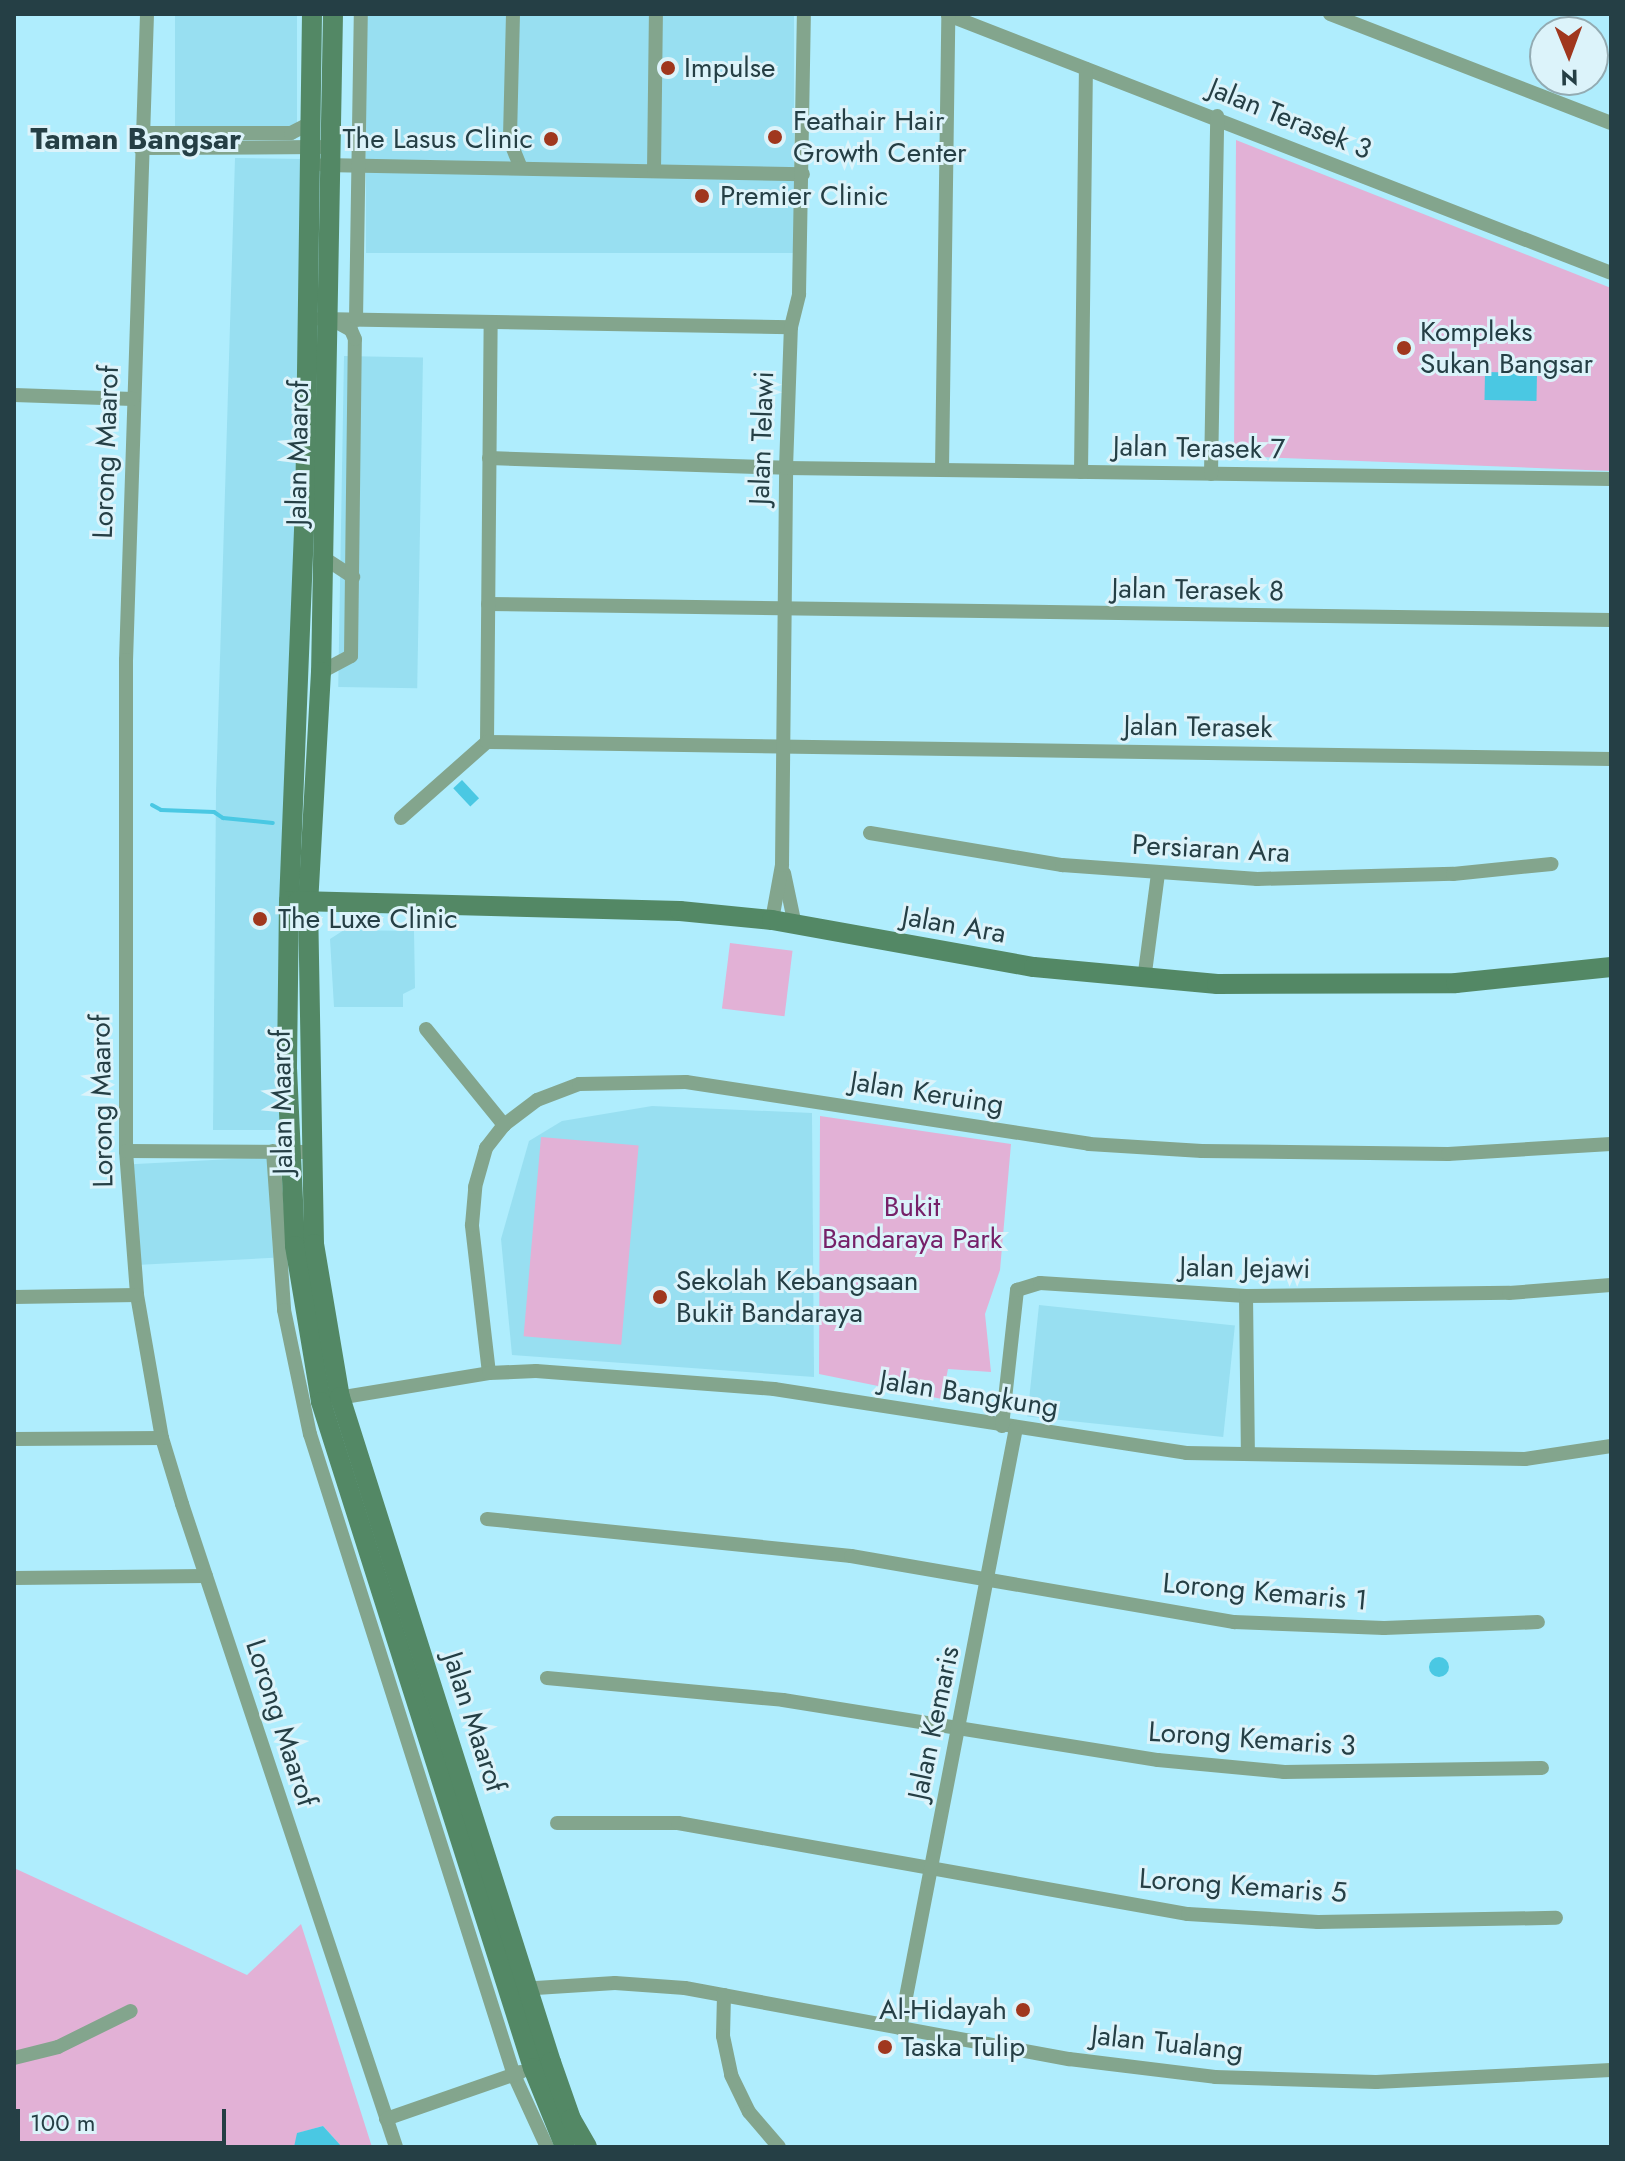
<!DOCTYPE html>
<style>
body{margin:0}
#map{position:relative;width:1625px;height:2161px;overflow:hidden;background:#afedfd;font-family:Jost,sans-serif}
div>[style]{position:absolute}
.built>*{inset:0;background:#98dff1;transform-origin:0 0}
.green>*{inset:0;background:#e2b1d6;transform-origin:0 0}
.water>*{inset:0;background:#4ac8e3;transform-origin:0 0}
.round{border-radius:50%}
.stream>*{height:4px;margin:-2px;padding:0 2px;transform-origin:2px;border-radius:2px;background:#4ac8e3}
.street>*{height:14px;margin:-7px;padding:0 7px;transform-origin:7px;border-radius:7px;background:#83a58d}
.secondary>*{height:20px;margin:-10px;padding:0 10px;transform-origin:10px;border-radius:10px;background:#538865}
.dots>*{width:22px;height:22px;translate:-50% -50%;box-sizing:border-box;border:4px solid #dcf3fa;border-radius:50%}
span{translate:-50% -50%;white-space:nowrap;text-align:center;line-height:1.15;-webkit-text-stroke:6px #dcf3fa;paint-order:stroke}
.poi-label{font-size:28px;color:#253f45}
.left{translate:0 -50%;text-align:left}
.right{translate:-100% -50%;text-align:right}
.street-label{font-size:28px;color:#253f45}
.park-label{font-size:28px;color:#762169}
.neighbourhood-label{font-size:30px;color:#253f45;font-weight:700}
.frame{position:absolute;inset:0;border:16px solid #253f45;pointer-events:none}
.north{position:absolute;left:1529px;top:16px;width:80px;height:80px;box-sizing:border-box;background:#dcf3fa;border:2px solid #93abb2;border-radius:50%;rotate:179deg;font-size:22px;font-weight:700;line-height:32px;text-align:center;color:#253f45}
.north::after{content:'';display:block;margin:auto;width:28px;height:36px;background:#a0371e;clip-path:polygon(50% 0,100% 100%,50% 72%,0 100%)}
.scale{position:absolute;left:16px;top:2109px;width:210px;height:36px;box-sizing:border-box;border:4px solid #253f45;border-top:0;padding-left:10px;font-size:24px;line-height:28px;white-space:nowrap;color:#253f45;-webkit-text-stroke:6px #dcf3fa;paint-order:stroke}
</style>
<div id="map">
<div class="built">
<i style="left:175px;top:14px;width:122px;height:114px"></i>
<i style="left:366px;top:14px;width:428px;height:239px"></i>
<i style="clip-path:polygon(235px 158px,302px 159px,282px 1130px,213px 1130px,216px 792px)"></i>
<i style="left:344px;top:356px;width:79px;height:331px;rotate:1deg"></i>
<i style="clip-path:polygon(344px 930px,414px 931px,415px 988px,403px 994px,403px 1007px,334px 1007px,330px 939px)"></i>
<i style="clip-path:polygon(652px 1106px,812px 1113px,814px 1377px,512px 1355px,501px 1239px,529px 1141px,562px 1121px)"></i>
<i style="left:268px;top:1157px;width:101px;height:137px;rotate:87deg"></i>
<i style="left:1039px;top:1305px;width:197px;height:112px;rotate:6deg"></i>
</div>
<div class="green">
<i style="clip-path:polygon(1236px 140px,1611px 288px,1611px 471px,1234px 456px)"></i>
<i style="left:730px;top:943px;width:63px;height:66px;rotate:7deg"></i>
<i style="clip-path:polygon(820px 1116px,1011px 1144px,1000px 1270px,985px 1314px,991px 1372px,948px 1369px,942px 1399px,819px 1374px)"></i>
<i style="left:541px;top:1137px;width:98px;height:200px;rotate:5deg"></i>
<i style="clip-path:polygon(14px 1868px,247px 1975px,301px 1924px,372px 2147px,342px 2147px,323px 2126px,298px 2133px,294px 2147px,14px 2147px)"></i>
</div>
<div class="water">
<i style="left:1485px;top:372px;width:52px;height:28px;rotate:1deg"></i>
<i style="left:462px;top:780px;width:25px;height:12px;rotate:47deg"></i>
<i class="round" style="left:1429px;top:1657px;width:20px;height:20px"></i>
<i style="clip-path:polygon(323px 2126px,342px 2147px,294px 2147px,297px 2133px)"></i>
</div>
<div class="stream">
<i style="left:152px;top:805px;width:10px;rotate:29deg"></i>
<i style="left:161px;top:810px;width:53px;rotate:2.2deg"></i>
<i style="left:214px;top:812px;width:11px;rotate:34deg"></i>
<i style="left:223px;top:818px;width:50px;rotate:5.7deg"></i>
</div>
<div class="street">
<i style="left:147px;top:14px;width:646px;rotate:91.86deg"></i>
<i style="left:126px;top:660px;width:491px;rotate:90deg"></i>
<i style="left:126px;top:1151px;width:144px;rotate:85.6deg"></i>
<i style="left:137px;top:1295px;width:145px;rotate:80.1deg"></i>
<i style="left:162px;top:1438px;width:69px;rotate:73.1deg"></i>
<i style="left:182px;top:1504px;width:678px;rotate:71.59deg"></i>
<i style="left:513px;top:14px;width:127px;rotate:91.4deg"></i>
<i style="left:510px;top:141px;width:29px;rotate:68deg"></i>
<i style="left:1330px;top:14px;width:301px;rotate:21.2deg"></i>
<i style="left:948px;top:15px;width:711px;rotate:21.26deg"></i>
<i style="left:140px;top:133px;width:151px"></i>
<i style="left:291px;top:133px;width:22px;rotate:-27deg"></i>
<i style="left:140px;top:148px;width:180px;rotate:-0.3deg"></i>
<i style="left:323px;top:165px;width:480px;rotate:1.1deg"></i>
<i style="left:654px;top:171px;width:157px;rotate:-89.3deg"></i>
<i style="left:320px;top:319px;width:471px;rotate:1deg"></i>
<i style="left:356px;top:320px;width:306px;rotate:-89.1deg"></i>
<i style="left:14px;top:395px;width:119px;rotate:1.9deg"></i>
<i style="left:489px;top:458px;width:297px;rotate:1.9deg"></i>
<i style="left:786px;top:468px;width:825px;rotate:0.76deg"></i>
<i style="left:942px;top:470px;width:456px;rotate:-89.2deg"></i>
<i style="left:1081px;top:472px;width:403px;rotate:-89.3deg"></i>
<i style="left:1211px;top:474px;width:358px;rotate:-89deg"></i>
<i style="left:324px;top:558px;width:35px;rotate:33deg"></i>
<i style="left:488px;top:604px;width:1123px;rotate:0.82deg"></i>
<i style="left:321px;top:672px;width:34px;rotate:-28deg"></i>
<i style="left:351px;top:656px;width:317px;rotate:-89.3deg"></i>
<i style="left:355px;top:339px;width:10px;rotate:-114deg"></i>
<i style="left:351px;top:330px;width:21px;rotate:-151deg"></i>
<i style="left:487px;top:742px;width:420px;rotate:-89.5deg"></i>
<i style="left:401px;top:818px;width:115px;rotate:-41.5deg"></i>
<i style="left:487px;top:742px;width:1124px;rotate:0.87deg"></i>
<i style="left:870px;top:833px;width:195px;rotate:9.5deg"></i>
<i style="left:1062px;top:865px;width:196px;rotate:4.1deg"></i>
<i style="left:1257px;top:879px;width:196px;rotate:-1.5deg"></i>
<i style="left:1453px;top:874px;width:99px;rotate:-5.8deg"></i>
<i style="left:784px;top:873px;width:53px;rotate:78.1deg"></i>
<i style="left:772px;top:920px;width:56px;rotate:-79.7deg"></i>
<i style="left:782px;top:865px;width:397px;rotate:-89.4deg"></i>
<i style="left:786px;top:468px;width:141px;rotate:-88deg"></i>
<i style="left:791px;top:327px;width:34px;rotate:-76deg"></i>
<i style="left:799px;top:294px;width:280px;rotate:-89deg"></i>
<i style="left:1144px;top:980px;width:107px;rotate:-82.5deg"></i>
<i style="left:426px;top:1029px;width:124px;rotate:50.9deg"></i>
<i style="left:126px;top:1151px;width:184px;rotate:0.3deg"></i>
<i style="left:273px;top:1151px;width:159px;rotate:86deg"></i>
<i style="left:284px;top:1310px;width:127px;rotate:78.2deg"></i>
<i style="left:310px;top:1434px;width:673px;rotate:72.35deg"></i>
<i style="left:514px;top:2075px;width:79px;rotate:65.4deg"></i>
<i style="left:1246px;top:1296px;width:157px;rotate:89.3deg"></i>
<i style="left:14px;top:1297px;width:123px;rotate:-0.9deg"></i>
<i style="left:489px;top:1373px;width:149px;rotate:-96.6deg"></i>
<i style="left:472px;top:1225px;width:38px;rotate:-85deg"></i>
<i style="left:475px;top:1187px;width:41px;rotate:-74.2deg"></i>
<i style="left:486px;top:1148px;width:29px;rotate:-52deg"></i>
<i style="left:504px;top:1125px;width:41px;rotate:-37.1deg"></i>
<i style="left:537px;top:1100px;width:45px;rotate:-20.9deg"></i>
<i style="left:579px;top:1084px;width:107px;rotate:-1.1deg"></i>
<i style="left:686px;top:1082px;width:408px;rotate:8.7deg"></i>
<i style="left:1089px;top:1144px;width:113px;rotate:3.5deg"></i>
<i style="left:1202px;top:1151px;width:246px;rotate:0.7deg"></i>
<i style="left:1448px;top:1154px;width:163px;rotate:-3.5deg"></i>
<i style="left:332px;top:1399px;width:159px;rotate:-9.4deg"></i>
<i style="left:489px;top:1373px;width:47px;rotate:-2.4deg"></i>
<i style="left:536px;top:1371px;width:239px;rotate:4.3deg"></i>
<i style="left:774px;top:1389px;width:417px;rotate:8.8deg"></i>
<i style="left:1186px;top:1453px;width:339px;rotate:1deg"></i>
<i style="left:1525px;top:1459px;width:87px;rotate:-8.6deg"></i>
<i style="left:1002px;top:1426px;width:137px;rotate:-83.7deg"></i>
<i style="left:1017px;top:1290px;width:24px;rotate:-17deg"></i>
<i style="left:1040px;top:1283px;width:206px;rotate:3.6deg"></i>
<i style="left:1246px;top:1296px;width:263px;rotate:-0.7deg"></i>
<i style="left:1509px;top:1293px;width:102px;rotate:-4.5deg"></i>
<i style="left:14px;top:1439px;width:148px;rotate:-0.4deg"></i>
<i style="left:487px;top:1519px;width:366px;rotate:5.8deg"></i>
<i style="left:851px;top:1556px;width:389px;rotate:9.8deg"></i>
<i style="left:1234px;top:1622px;width:150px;rotate:2.3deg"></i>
<i style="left:1384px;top:1628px;width:154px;rotate:-2.2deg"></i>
<i style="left:14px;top:1578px;width:192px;rotate:-0.6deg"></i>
<i style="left:547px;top:1678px;width:237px;rotate:5.3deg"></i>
<i style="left:783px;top:1700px;width:380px;rotate:9.1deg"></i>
<i style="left:1158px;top:1760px;width:127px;rotate:5.4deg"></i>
<i style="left:1284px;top:1772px;width:258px;rotate:-0.9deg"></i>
<i style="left:557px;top:1823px;width:121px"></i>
<i style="left:678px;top:1823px;width:518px;rotate:10.12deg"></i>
<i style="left:1188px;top:1914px;width:130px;rotate:3.5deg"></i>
<i style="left:1318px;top:1922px;width:238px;rotate:-1deg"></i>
<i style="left:520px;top:1989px;width:95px;rotate:-3.6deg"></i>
<i style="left:615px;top:1983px;width:70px;rotate:4.1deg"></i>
<i style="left:685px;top:1988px;width:391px;rotate:10.5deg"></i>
<i style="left:1069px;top:2059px;width:147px;rotate:7deg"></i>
<i style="left:1215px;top:2077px;width:161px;rotate:1.8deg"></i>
<i style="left:1376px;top:2082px;width:235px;rotate:-2.9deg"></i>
<i style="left:724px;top:1995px;width:41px;rotate:91.4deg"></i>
<i style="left:723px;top:2036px;width:40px;rotate:78deg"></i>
<i style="left:731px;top:2075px;width:41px;rotate:64.1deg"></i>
<i style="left:749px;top:2112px;width:46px;rotate:49.4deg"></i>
<i style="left:900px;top:2028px;width:611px;rotate:-79.06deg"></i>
<i style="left:14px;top:2058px;width:45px;rotate:-14deg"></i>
<i style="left:58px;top:2047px;width:81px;rotate:-26.3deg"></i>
<i style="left:386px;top:2119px;width:143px;rotate:-19.2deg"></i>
</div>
<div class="secondary">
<i style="left:312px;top:14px;width:491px;rotate:90.8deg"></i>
<i style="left:305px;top:505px;width:396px;rotate:92.3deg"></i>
<i style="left:289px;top:901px;width:167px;rotate:90.7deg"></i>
<i style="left:287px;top:1068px;width:178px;rotate:87.4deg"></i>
<i style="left:295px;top:1246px;width:158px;rotate:80.5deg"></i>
<i style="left:321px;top:1402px;width:699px;rotate:72.34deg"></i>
<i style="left:533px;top:2068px;width:85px;rotate:67.9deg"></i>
<i style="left:333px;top:14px;width:658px;rotate:91.04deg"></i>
<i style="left:321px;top:672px;width:229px;rotate:93.2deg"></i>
<i style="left:308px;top:901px;width:343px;rotate:89deg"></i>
<i style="left:314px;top:1244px;width:155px;rotate:80.4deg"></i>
<i style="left:340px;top:1397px;width:698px;rotate:72.4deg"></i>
<i style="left:551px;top:2062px;width:60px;rotate:70.7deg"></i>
<i style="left:571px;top:2119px;width:32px;rotate:60deg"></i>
<i style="left:298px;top:901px;width:382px;rotate:1.5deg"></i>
<i style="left:680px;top:911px;width:92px;rotate:5.6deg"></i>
<i style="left:772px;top:920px;width:266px;rotate:10.2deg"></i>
<i style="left:1034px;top:967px;width:184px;rotate:5.3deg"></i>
<i style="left:1217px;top:984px;width:239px;rotate:-0.2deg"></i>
<i style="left:1456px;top:983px;width:156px;rotate:-5.9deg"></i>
</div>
<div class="dots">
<i style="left:668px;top:68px;background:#a0371e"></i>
<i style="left:775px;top:137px;background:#a0371e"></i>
<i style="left:551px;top:139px;background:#a0371e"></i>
<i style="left:702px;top:196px;background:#a0371e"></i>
<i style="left:1404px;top:348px;background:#a0371e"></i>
<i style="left:260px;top:919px;background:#a0371e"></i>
<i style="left:660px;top:1297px;background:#a0371e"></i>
<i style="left:1023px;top:2010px;background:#a0371e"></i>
<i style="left:885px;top:2047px;background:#a0371e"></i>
</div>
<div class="poi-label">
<span class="left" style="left:684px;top:68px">Impulse</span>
<span class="left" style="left:793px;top:137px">Feathair Hair<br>Growth Center</span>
<span class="right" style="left:533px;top:139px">The Lasus Clinic</span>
<span class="left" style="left:720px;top:196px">Premier Clinic</span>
<span class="left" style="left:1420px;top:348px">Kompleks<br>Sukan Bangsar</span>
<span class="left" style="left:278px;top:919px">The Luxe Clinic</span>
<span class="left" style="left:676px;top:1297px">Sekolah Kebangsaan<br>Bukit Bandaraya</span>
<span class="right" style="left:1007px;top:2010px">Al-Hidayah</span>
<span class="left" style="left:901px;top:2047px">Taska Tulip</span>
</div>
<div class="street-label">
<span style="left:1290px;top:119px;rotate:22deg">Jalan Terasek 3</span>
<span style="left:762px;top:438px;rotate:-88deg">Jalan Telawi</span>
<span style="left:1199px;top:448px;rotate:1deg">Jalan Terasek 7</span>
<span style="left:106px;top:452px;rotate:-88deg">Lorong Maarof</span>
<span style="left:298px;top:453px;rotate:-89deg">Jalan Maarof</span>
<span style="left:1198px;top:590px;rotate:1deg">Jalan Terasek 8</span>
<span style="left:1198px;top:727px;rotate:1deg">Jalan Terasek</span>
<span style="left:1211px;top:849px;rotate:3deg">Persiaran Ara</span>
<span style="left:954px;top:925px;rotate:10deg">Jalan Ara</span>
<span style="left:927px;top:1093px;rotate:9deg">Jalan Keruing</span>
<span style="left:102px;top:1101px;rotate:-91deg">Lorong Maarof</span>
<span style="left:282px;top:1102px;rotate:-91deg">Jalan Maarof</span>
<span style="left:1245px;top:1268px;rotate:1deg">Jalan Jejawi</span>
<span style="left:969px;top:1394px;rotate:9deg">Jalan Bangkung</span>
<span style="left:1265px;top:1592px;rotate:5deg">Lorong Kemaris 1</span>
<span style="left:474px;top:1722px;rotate:72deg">Jalan Maarof</span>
<span style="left:281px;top:1723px;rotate:72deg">Lorong Maarof</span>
<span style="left:934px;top:1723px;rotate:-78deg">Jalan Kemaris</span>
<span style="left:1252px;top:1739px;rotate:4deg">Lorong Kemaris 3</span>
<span style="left:1243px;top:1886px;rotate:4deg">Lorong Kemaris 5</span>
<span style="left:1167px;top:2043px;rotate:6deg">Jalan Tualang</span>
</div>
<div class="park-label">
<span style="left:912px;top:1223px">Bukit<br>Bandaraya Park</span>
</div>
<div class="neighbourhood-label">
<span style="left:136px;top:139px">Taman Bangsar</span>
</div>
<div class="frame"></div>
<div class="north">N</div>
<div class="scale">100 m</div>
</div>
